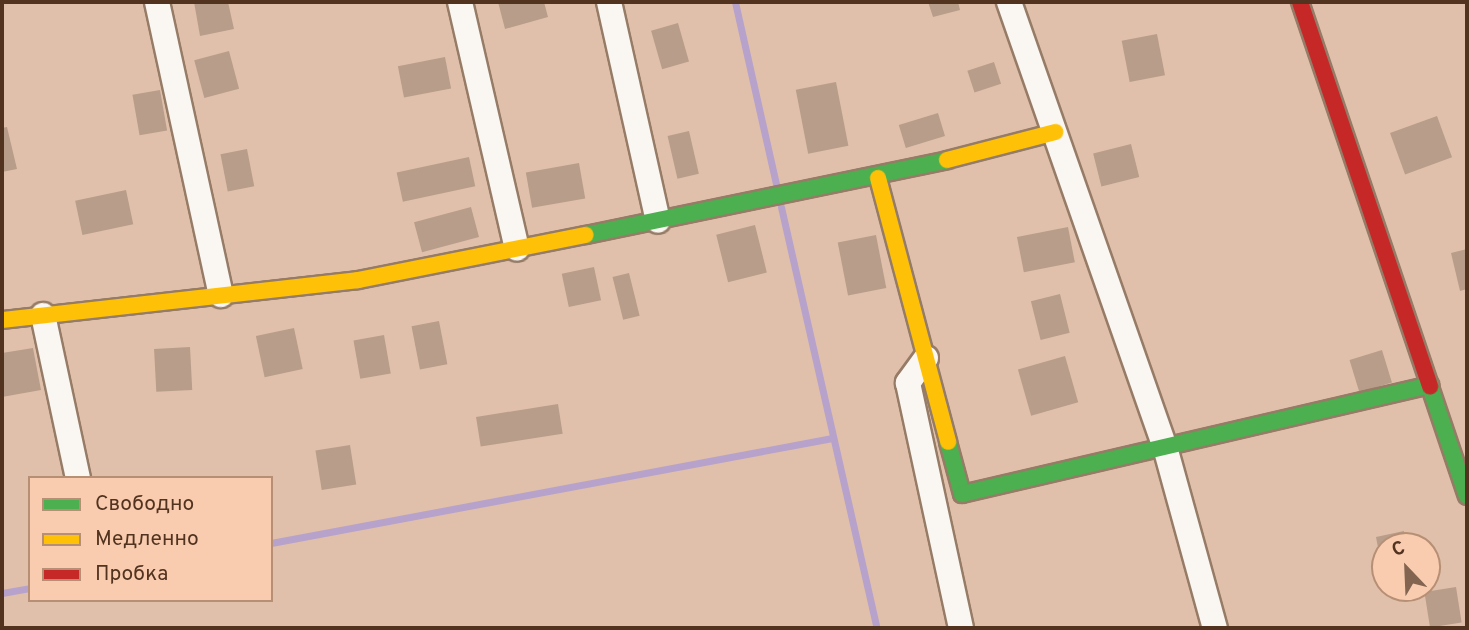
<!DOCTYPE html>
<meta charset="utf-8">
<style>
body{margin:0}
#map{position:relative;width:1469px;height:630px;overflow:hidden;background:#e0c0aa;font-family:Overpass,sans-serif}
div>[style]{position:absolute}
.stream>*{height:7px;margin:-3.5px;padding:0 3.5px;transform-origin:3.5px;border-radius:3.5px;background:#b7a2cb}
.building>*{inset:0;background:#b89d8b;transform-origin:0 0}
.roads{filter:drop-shadow(2px 0 #967c67) drop-shadow(-2px 0 #967c67) drop-shadow(0 2px #967c67) drop-shadow(0 -2px #967c67)}
.street>*{height:24px;margin:-12px;padding:0 12px;transform-origin:12px;border-radius:12px;background:#faf6f2}
.fast>*{height:16px;margin:-8px;padding:0 8px;transform-origin:8px;border-radius:8px;background:#4caf50}
.slow>*{height:16px;margin:-8px;padding:0 8px;transform-origin:8px;border-radius:8px;background:#ffc107}
.jam>*{height:16px;margin:-8px;padding:0 8px;transform-origin:8px;border-radius:8px;background:#c62828}
span{translate:-50% -50%;white-space:nowrap;text-align:center;line-height:1.15;-webkit-text-stroke:6px #f9ccaf;paint-order:stroke}
.frame{position:absolute;inset:0;border:4px solid #51331f;pointer-events:none}
.legend{position:absolute;left:28px;top:476px;width:245px;height:126px;box-sizing:border-box;background:#f9ccaf;border:2px solid #b68f75;margin:0;padding:9px 12px;list-style:none;font-size:21px;color:#51331f}
.legend li{display:flex;align-items:center;gap:14px;height:35px}
.legend b{width:35px;border:2px solid #b68f75}
.north{position:absolute;left:1371px;top:532px;width:70px;height:70px;box-sizing:border-box;background:#f9ccaf;border:2px solid #b68f75;border-radius:50%;rotate:337deg;font-size:19px;font-weight:700;line-height:28px;text-align:center;color:#51331f}
.north::after{content:'';display:block;margin:auto;width:24px;height:32px;background:#836450;clip-path:polygon(50% 0,100% 100%,50% 72%,0 100%)}
</style>
<div id="map">
<div class="stream">
<i style="left:735px;top:2px;width:192px;rotate:77.3deg"></i>
<i style="left:781px;top:207px;width:432px;rotate:77.2deg"></i>
<i style="left:271px;top:543px;width:571px;rotate:-10.6deg"></i>
<i style="left:2px;top:593px;width:28px;rotate:-10deg"></i>
</div>
<div class="building">
<i style="clip-path:polygon(194px 2px,228px 2px,234px 29px,200px 36px)"></i>
<i style="clip-path:polygon(498px 2px,544px 2px,548px 17px,505px 29px)"></i>
<i style="clip-path:polygon(928px 2px,958px 2px,960px 10px,933px 17px)"></i>
<i style="left:678px;top:23px;width:40px;height:28px;rotate:74deg"></i>
<i style="left:1157px;top:34px;width:42px;height:36px;rotate:79deg"></i>
<i style="left:229px;top:51px;width:39px;height:36px;rotate:75deg"></i>
<i style="left:445px;top:57px;width:32px;height:48px;rotate:79deg"></i>
<i style="left:994px;top:62px;width:23px;height:28px;rotate:72deg"></i>
<i style="left:836px;top:82px;width:65px;height:41px;rotate:79deg"></i>
<i style="left:160px;top:90px;width:41px;height:28px;rotate:80deg"></i>
<i style="left:938px;top:113px;width:24px;height:41px;rotate:73deg"></i>
<i style="left:1437px;top:116px;width:44px;height:50px;rotate:70deg"></i>
<i style="clip-path:polygon(7px 127px,17px 169px,2px 172px,2px 128px)"></i>
<i style="left:689px;top:131px;width:44px;height:22px;rotate:77deg"></i>
<i style="left:1131px;top:144px;width:34px;height:39px;rotate:76deg"></i>
<i style="left:247px;top:149px;width:38px;height:27px;rotate:79deg"></i>
<i style="left:469px;top:157px;width:30px;height:74px;rotate:78deg"></i>
<i style="left:579px;top:163px;width:36px;height:54px;rotate:80deg"></i>
<i style="left:126px;top:190px;width:35px;height:52px;rotate:78deg"></i>
<i style="left:471px;top:207px;width:31px;height:59px;rotate:75deg"></i>
<i style="left:755px;top:225px;width:49px;height:40px;rotate:76deg"></i>
<i style="left:1068px;top:227px;width:36px;height:52px;rotate:79deg"></i>
<i style="left:876px;top:235px;width:54px;height:39px;rotate:79deg"></i>
<i style="clip-path:polygon(1467px 249px,1467px 289px,1460px 291px,1451px 253px)"></i>
<i style="left:594px;top:267px;width:34px;height:33px;rotate:78deg"></i>
<i style="left:629px;top:273px;width:44px;height:17px;rotate:76deg"></i>
<i style="left:1060px;top:294px;width:40px;height:30px;rotate:76deg"></i>
<i style="left:439px;top:321px;width:44px;height:28px;rotate:79deg"></i>
<i style="left:294px;top:328px;width:42px;height:39px;rotate:78deg"></i>
<i style="left:384px;top:335px;width:39px;height:31px;rotate:80deg"></i>
<i style="left:190px;top:347px;width:43px;height:36px;rotate:87deg"></i>
<i style="clip-path:polygon(33px 348px,41px 390px,2px 397px,2px 353px)"></i>
<i style="left:1382px;top:350px;width:34px;height:34px;rotate:73deg"></i>
<i style="left:1065px;top:356px;width:48px;height:49px;rotate:74deg"></i>
<i style="left:558px;top:404px;width:30px;height:83px;rotate:81deg"></i>
<i style="left:350px;top:445px;width:40px;height:35px;rotate:81deg"></i>
<i style="clip-path:polygon(1404px 531px,1407px 546px,1385px 546px,1382px 569px,1376px 537px)"></i>
<i style="left:1456px;top:587px;width:36px;height:32px;rotate:81deg"></i>
</div>
<div class="roads">
<div class="street">
<i style="left:157px;top:2px;width:300px;rotate:77.7deg"></i>
<i style="left:460px;top:2px;width:253px;rotate:77deg"></i>
<i style="left:609px;top:2px;width:224px;rotate:77.4deg"></i>
<i style="left:1009px;top:2px;width:472px;rotate:70.7deg"></i>
<i style="left:1165px;top:447px;width:188px;rotate:74.6deg"></i>
<i style="left:43px;top:315px;width:167px;rotate:77.9deg"></i>
<i style="left:926px;top:358px;width:31px;rotate:126deg"></i>
<i style="left:908px;top:383px;width:251px;rotate:77.8deg"></i>
</div>
<div class="fast">
<i style="left:586px;top:235px;width:369px;rotate:-11.7deg"></i>
<i style="left:1430px;top:387px;width:115px;rotate:71.3deg"></i>
<i style="left:948px;top:442px;width:54px;rotate:74.9deg"></i>
<i style="left:962px;top:494px;width:481px;rotate:-13.1deg"></i>
</div>
<div class="slow">
<i style="left:947px;top:160px;width:112px;rotate:-14.5deg"></i>
<i style="left:878px;top:178px;width:273px;rotate:75.1deg"></i>
<i style="left:2px;top:320px;width:358px;rotate:-6.4deg"></i>
<i style="left:358px;top:280px;width:232px;rotate:-11.2deg"></i>
</div>
<div class="jam">
<i style="left:1300px;top:2px;width:406px;rotate:71.3deg"></i>
</div>
</div>
<div class="frame"></div>
<ul class="legend">
<li><b style="height:9px;background:#4caf50"></b>Свободно</li>
<li><b style="height:9px;background:#ffc107"></b>Медленно</li>
<li><b style="height:9px;background:#c62828"></b>Пробка</li>
</ul>
<div class="north">С</div>
</div>
